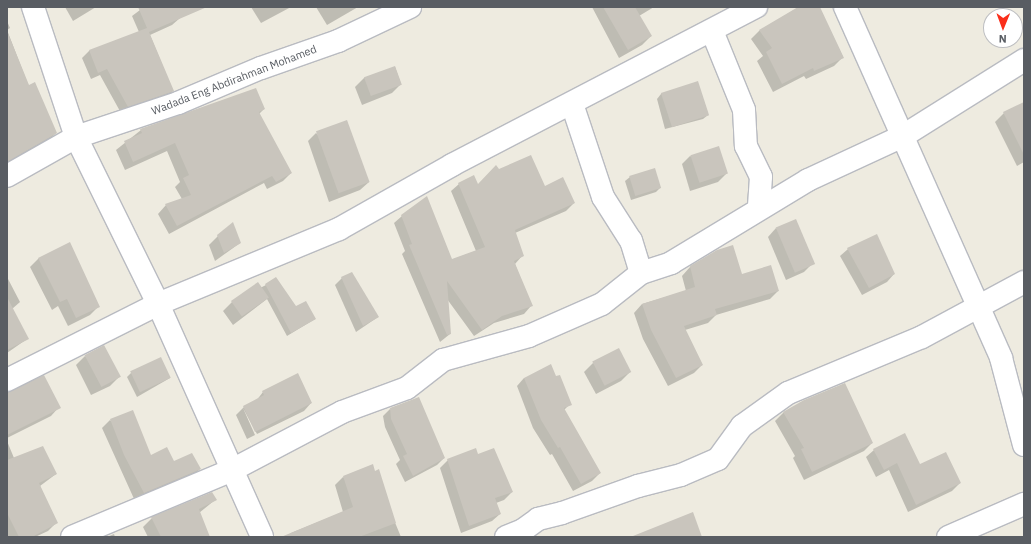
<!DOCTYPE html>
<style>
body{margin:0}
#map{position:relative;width:1031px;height:544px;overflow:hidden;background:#eeebe0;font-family:"IBM Plex Sans",sans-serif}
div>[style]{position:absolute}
.shadow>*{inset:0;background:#0003}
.building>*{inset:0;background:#c9c5bd;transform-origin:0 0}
.roads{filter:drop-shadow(1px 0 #b9bbc1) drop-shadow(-1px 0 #b9bbc1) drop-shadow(0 1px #b9bbc1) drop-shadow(0 -1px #b9bbc1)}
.street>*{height:22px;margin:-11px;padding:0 11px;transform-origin:11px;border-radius:11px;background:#fff}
span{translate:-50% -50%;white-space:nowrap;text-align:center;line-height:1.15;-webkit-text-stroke:3px #fff;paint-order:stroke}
.street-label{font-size:11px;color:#595d63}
.frame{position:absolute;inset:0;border:8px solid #595d63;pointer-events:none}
.north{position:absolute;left:983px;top:8px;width:40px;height:40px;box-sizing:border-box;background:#fff;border:1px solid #bdbec1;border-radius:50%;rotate:181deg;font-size:11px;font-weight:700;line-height:16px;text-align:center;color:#595d63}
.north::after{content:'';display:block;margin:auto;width:14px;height:18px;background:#fa2e1b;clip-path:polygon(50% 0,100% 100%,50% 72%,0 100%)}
</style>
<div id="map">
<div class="shadow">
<i style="clip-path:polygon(65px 7px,96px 7px,73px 21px)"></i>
<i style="clip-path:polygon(144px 7px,175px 7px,180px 18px,172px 25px,150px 35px,173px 91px,166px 98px,121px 113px,100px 75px,91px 79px,82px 58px,89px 51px,139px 32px,132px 16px)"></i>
<i style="clip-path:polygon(251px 7px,291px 7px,261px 23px)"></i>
<i style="clip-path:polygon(316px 7px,358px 7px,327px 25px)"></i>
<i style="clip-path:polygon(592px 7px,654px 7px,639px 16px,651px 36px,642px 45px,619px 58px)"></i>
<i style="clip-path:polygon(807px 7px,819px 7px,843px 57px,834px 66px,806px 79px,804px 76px,773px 92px,757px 61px,763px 56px,751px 39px,759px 31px,794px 10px)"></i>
<i style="clip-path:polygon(7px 21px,10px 28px,7px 30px,29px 87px,56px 133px,46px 143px,7px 165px)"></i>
<i style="clip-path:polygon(395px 67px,401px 84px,392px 93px,362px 105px,355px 87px,364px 78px)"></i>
<i style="clip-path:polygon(697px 83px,708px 115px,703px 119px,665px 129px,657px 99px,661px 94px)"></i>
<i style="clip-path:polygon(1024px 103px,1024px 162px,1017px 166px,995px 122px,1004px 113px)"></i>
<i style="clip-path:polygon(264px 109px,259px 114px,291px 173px,283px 181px,267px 189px,264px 183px,169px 234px,158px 214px,166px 205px,182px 199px,175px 187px,180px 182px,167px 151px,125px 170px,116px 150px,141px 130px)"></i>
<i style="clip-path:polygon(316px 133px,369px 182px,360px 190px,329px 202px,308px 141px)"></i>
<i style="clip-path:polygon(690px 156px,727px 173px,718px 182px,690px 191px,682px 164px)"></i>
<i style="clip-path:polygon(499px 170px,545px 187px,574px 203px,566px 211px,515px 233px,522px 256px,515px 264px,531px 306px,524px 314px,494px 323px,474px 336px,447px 299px,450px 334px,440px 342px,402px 254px,405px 251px,394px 223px,402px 216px,451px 260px,476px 251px,451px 191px,459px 184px,478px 186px)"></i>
<i style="clip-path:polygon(630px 177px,660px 188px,656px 192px,631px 200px,625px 181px)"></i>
<i style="clip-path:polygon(776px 228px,813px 263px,804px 272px,786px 280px,768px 237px)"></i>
<i style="clip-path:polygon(218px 236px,240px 243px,215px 261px,209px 245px)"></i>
<i style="clip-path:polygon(69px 244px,98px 307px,90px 315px,68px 326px,58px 306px,52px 310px,30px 267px,38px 259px)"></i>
<i style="clip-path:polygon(848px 249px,894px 274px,887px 282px,862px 295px,840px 256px)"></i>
<i style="clip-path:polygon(717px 251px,742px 276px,778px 291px,770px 299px,716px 315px,708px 323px,685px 330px,702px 365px,694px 373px,668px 386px,643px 339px,634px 313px,642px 304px,686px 291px,682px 276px,690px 267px)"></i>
<i style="clip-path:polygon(7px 277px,20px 302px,12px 309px,27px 339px,7px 353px)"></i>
<i style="clip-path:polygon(342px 278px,378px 317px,356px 332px,335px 285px)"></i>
<i style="clip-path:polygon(266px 285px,296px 308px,315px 319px,287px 336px,267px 299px,233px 325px,223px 311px,232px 302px)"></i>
<i style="clip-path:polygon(85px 356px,119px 377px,110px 386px,91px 395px,76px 365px)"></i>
<i style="clip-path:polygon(593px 363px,630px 372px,621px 381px,596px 394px,584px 372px)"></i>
<i style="clip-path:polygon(131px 373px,170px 378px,137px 397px,127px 377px)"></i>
<i style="clip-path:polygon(524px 378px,555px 378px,570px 404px,564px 410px,600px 473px,592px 481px,573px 491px,552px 454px,550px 455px,533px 428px,517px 386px)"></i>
<i style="clip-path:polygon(263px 392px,311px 403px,304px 411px,257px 434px,243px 408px,255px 435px,247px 439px,236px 415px,244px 407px,256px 401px)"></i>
<i style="clip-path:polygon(7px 393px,59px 407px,51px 416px,7px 438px)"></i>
<i style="clip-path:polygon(804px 401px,872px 443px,864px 451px,804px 480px,793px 458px,795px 456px,775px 421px,783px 413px)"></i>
<i style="clip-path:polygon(390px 409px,444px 458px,437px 465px,405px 482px,396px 464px,400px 460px,385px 427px,383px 416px)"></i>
<i style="clip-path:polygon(110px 420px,151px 456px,200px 469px,191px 478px,135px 501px,102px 428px)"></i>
<i style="clip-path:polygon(7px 441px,14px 458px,56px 474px,40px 486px,56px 523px,48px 531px,35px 537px,7px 537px)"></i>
<i style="clip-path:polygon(874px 450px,920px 465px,960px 483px,952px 491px,908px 512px,889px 470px,876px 477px,866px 457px)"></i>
<i style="clip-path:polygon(478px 456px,512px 492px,504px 500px,496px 503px,500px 514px,492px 521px,461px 533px,440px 468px,448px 460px)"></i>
<i style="clip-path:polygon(343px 477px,387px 503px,401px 537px,287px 537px,291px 533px,343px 512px,335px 485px)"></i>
<i style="clip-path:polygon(215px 500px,199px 513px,209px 537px,148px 537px,143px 527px,152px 518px)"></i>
<i style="clip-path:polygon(114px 534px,115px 537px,107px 537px)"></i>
</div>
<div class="building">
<i style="clip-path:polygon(138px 7px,207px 7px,149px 32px,174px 91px,128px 107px,107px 69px,98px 73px,89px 50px,147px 28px)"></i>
<i style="clip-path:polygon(603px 7px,635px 7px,652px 36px,628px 50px)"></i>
<i style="clip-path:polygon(798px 7px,820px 7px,844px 58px,814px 71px,813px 68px,782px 84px,766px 52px,772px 48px,759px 30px)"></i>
<i style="clip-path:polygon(7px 31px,29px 85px,35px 82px,57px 133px,7px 162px)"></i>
<i style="left:395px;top:66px;width:20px;height:33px;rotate:70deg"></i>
<i style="left:698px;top:81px;width:36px;height:39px;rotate:72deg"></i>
<i style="clip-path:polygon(256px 88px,265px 109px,259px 112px,292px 173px,276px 182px,272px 176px,177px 226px,165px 204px,191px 195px,183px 178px,189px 175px,175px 143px,133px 162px,124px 141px,142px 133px,140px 129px)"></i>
<i style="clip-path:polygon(1024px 102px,1024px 155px,1003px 112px)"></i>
<i style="left:347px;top:120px;width:66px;height:33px;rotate:70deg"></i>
<i style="left:719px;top:146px;width:29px;height:30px;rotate:72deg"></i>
<i style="clip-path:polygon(531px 155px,545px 186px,563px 177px,575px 203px,515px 230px,524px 256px,514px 261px,533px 306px,502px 316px,482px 330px,447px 281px,451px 334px,447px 335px,409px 245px,412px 244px,401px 215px,427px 196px,452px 259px,485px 247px,458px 183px,474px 175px,478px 184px,496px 165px,499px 169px)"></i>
<i style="left:655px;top:168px;width:21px;height:27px;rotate:73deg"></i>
<i style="left:796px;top:219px;width:49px;height:22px;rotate:67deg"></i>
<i style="clip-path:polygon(233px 222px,241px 243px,224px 253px,217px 235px)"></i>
<i style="clip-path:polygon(877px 234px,895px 274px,869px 288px,847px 248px)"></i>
<i style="clip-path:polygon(70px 242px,100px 307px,76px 318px,67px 299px,60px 302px,38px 258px)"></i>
<i style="clip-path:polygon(733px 245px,742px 274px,771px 265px,779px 291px,715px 309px,717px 315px,684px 326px,703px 365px,676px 378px,651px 330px,642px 304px,695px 287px,690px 266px,717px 250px)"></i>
<i style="clip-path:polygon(352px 272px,379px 317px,363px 326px,341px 277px)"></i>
<i style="clip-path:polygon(276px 277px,296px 306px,306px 301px,316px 319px,291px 333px,265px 284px)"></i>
<i style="left:258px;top:282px;width:19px;height:33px;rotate:55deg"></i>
<i style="clip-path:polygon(7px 297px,29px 339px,7px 350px)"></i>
<i style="left:104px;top:345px;width:36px;height:22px;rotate:62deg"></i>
<i style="left:619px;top:348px;width:27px;height:30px;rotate:63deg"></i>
<i style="left:161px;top:357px;width:23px;height:34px;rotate:65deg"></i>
<i style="clip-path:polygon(551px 364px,556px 376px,560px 375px,572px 405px,564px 408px,601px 473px,581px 484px,560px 447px,558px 448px,541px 420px,524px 378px)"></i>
<i style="clip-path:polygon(298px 373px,312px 403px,255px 432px,243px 406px,264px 395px,262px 391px)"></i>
<i style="clip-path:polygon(44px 375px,61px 408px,7px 435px,7px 392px)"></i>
<i style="clip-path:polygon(845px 383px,873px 443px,812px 472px,801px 449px,804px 448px,783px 412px,804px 400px)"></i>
<i style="clip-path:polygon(419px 397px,445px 458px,413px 476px,403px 456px,407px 454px,391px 419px,390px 408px)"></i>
<i style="clip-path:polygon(133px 410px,151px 455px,167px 447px,174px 461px,192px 453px,201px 469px,144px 493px,124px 455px,110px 419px)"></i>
<i style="clip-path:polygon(905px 433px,920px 464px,946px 452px,961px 483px,916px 505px,897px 463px,884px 470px,873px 449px)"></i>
<i style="clip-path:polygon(43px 446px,57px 474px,39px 483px,58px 523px,32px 537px,19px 537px,7px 513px,7px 460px)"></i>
<i style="clip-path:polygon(476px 448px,478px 454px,494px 448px,513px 492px,495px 498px,501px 514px,469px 526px,447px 459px)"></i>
<i style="clip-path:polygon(373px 464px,375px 471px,379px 469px,396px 523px,359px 537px,281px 537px,353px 507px,343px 476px)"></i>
<i style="clip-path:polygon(212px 492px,217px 500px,199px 509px,210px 537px,161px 537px,151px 517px)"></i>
<i style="clip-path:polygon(693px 512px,702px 537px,633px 537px,633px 536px)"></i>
</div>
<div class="roads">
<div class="street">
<i style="left:33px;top:7px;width:137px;rotate:71.7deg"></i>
<i style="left:76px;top:137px;width:186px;rotate:63.8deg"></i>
<i style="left:158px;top:304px;width:255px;rotate:65.9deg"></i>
<i style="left:845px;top:7px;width:384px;rotate:66deg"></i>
<i style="left:1001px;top:358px;width:90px;rotate:75.2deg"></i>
<i style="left:712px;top:31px;width:85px;rotate:67.9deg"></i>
<i style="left:744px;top:110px;width:36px;rotate:87deg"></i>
<i style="left:746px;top:146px;width:34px;rotate:64deg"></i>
<i style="left:761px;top:177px;width:31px;rotate:94deg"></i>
<i style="left:7px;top:176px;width:79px;rotate:-29.5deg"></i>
<i style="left:76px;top:137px;width:108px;rotate:-18.4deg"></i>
<i style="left:178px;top:103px;width:90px;rotate:-22.9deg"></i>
<i style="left:261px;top:68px;width:82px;rotate:-19.3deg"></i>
<i style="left:338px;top:41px;width:80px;rotate:-25.3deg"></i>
<i style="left:641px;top:273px;width:32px;rotate:-18deg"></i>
<i style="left:671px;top:263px;width:160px;rotate:-31.2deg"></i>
<i style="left:808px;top:180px;width:105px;rotate:-24.9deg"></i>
<i style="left:903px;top:136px;width:143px;rotate:-32.1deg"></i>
<i style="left:7px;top:380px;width:169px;rotate:-26.7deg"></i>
<i style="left:158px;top:304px;width:196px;rotate:-22.5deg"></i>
<i style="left:339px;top:229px;width:130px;rotate:-29.5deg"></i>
<i style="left:452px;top:165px;width:343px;rotate:-27.5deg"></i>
<i style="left:72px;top:537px;width:173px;rotate:-22.7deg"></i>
<i style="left:232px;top:470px;width:124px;rotate:-27.8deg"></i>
<i style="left:342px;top:412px;width:69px;rotate:-20.3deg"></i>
<i style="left:407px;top:388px;width:46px;rotate:-37.9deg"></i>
<i style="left:443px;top:360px;width:89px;rotate:-15.6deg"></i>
<i style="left:529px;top:336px;width:80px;rotate:-23.7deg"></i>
<i style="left:602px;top:304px;width:50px;rotate:-38.5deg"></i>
<i style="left:641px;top:273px;width:34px;rotate:-107deg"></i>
<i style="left:631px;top:241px;width:52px;rotate:-122.5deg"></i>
<i style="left:603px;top:197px;width:98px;rotate:-108.4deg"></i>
<i style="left:506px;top:537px;width:18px;rotate:-22deg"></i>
<i style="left:523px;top:530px;width:19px;rotate:-36deg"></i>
<i style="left:538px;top:519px;width:25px;rotate:-14deg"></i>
<i style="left:562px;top:513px;width:81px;rotate:-19.6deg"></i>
<i style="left:638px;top:486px;width:44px;rotate:-14.3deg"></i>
<i style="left:681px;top:475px;width:40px;rotate:-23.4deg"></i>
<i style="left:718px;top:459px;width:41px;rotate:-54deg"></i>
<i style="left:742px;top:426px;width:57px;rotate:-35.7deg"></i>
<i style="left:788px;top:393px;width:145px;rotate:-22.7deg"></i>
<i style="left:922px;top:337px;width:116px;rotate:-28.3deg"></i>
<i style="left:948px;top:537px;width:83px;rotate:-23.5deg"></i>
</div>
</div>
<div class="street-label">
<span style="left:234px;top:80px;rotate:-21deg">Wadada Eng Abdirahman Mohamed</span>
</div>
<div class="frame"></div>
<div class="north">N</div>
</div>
